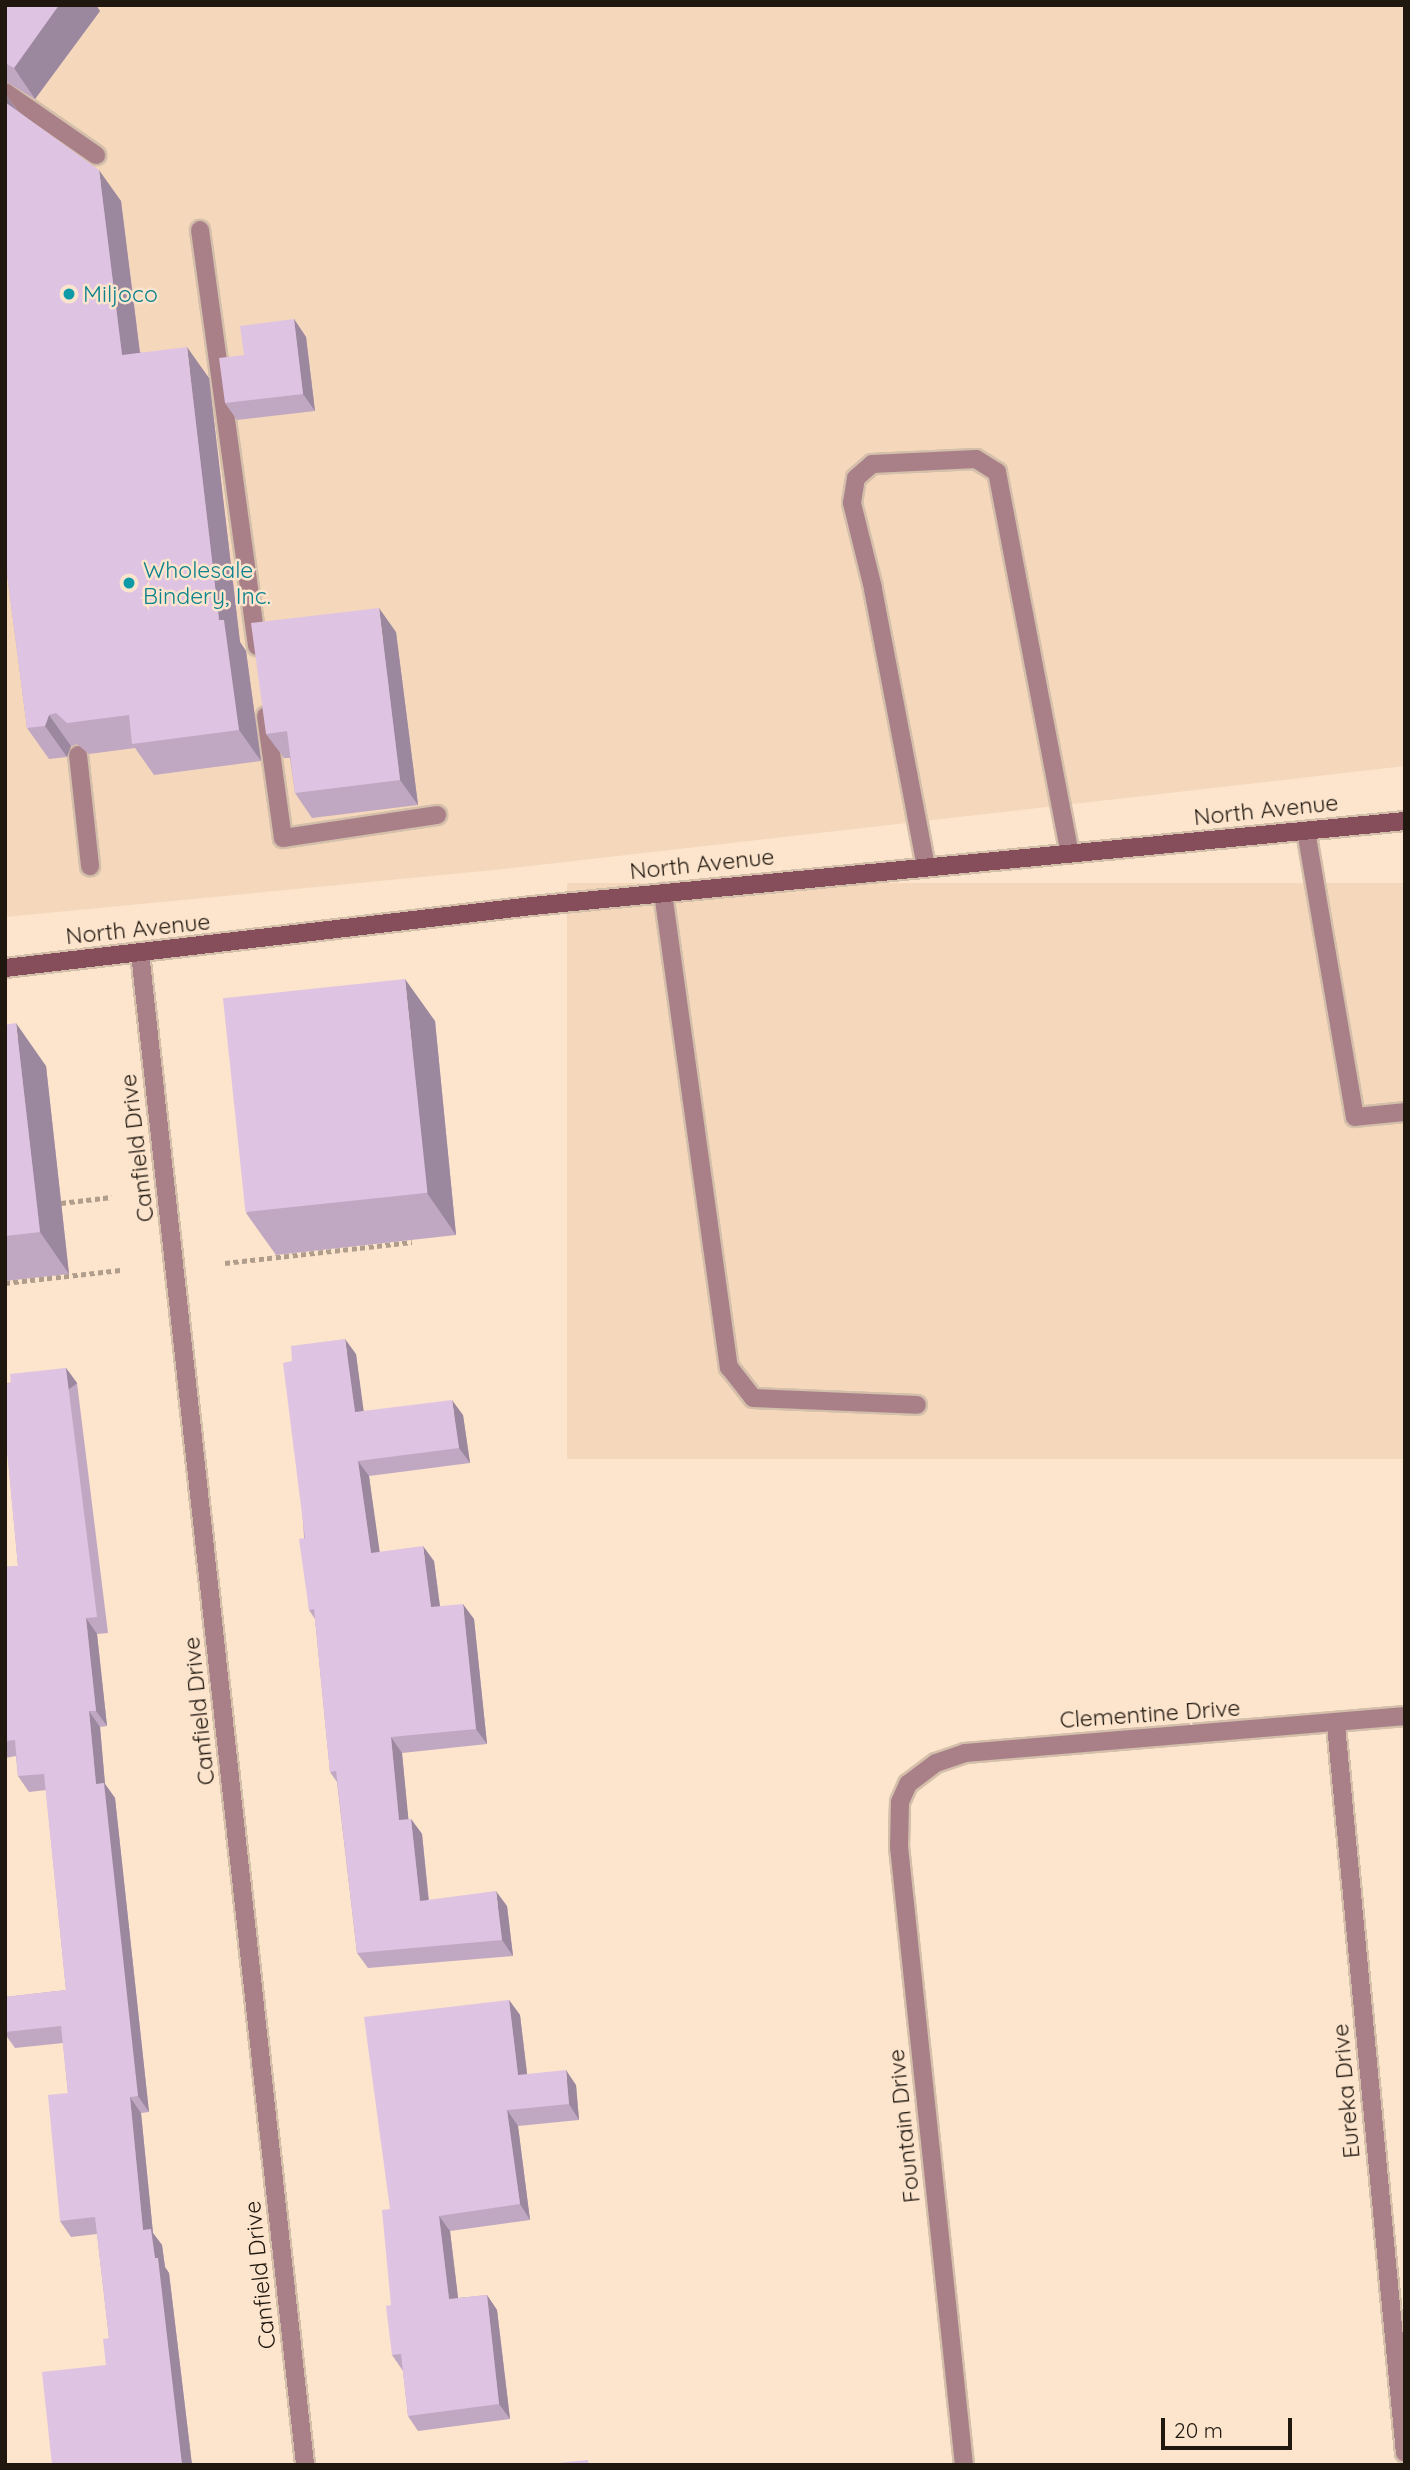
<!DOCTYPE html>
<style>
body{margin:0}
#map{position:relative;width:1410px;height:2470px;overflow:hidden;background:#fce4cd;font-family:Quicksand,sans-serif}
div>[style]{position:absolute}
.built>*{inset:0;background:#f5d8bb;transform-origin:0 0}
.path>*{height:4.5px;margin-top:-2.25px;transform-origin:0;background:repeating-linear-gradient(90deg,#b09d8b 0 5px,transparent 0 8.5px)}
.roads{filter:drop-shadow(2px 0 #d4bfab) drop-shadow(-2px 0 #d4bfab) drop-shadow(0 2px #d4bfab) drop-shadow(0 -2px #d4bfab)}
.lane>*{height:18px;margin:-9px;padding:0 9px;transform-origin:9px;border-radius:9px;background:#a98088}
.street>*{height:18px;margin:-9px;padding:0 9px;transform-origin:9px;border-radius:9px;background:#a98088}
.secondary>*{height:18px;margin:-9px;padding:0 9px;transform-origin:9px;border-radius:9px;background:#864e5a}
.wall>*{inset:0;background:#c0a8c2}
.shaded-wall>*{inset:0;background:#9c889e;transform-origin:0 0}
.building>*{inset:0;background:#dfc3e2;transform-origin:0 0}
.dots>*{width:19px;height:19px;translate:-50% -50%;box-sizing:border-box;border:4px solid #fce4cd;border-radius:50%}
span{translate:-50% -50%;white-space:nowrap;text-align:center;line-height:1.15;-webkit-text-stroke:5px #fce4cd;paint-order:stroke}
.culture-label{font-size:23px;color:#0d838f}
.left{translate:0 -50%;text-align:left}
.street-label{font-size:23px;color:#20180f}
.frame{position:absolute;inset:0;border:7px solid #20180f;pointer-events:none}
.scale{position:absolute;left:1161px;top:2418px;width:131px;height:32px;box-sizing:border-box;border:4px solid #20180f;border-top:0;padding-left:9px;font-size:21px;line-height:24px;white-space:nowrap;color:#20180f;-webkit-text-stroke:5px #fce4cd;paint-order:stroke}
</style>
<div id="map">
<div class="built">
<i style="clip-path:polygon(5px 5px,1405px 5px,1405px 766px,494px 870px,5px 917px)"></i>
<i style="left:1405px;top:883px;width:576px;height:838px;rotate:90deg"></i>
</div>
<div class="path">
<i style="left:61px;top:1203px;width:51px;rotate:-6.7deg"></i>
<i style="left:225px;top:1263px;width:188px;rotate:-6.4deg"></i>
<i style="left:5px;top:1283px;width:116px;rotate:-6.4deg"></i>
</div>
<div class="roads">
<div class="lane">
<i style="left:5px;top:92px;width:111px;rotate:34.7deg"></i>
<i style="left:200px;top:230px;width:420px;rotate:82.2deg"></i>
<i style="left:266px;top:716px;width:123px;rotate:82.1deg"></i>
<i style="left:283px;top:838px;width:156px;rotate:-8.5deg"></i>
<i style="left:78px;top:755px;width:112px;rotate:83.8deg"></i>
<i style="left:1306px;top:831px;width:290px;rotate:80.3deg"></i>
<i style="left:1355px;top:1117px;width:50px;rotate:-5.7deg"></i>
<i style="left:926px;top:867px;width:284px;rotate:-100.8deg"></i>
<i style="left:873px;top:588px;width:88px;rotate:-103.9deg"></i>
<i style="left:852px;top:503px;width:25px;rotate:-81deg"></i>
<i style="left:856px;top:478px;width:21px;rotate:-41deg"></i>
<i style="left:872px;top:464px;width:104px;rotate:-2.8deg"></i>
<i style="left:976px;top:459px;width:25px;rotate:32deg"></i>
<i style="left:997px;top:472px;width:388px;rotate:79.2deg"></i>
<i style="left:663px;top:893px;width:479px;rotate:82.1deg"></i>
<i style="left:729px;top:1367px;width:39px;rotate:52deg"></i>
<i style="left:753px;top:1398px;width:164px;rotate:2.4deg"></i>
</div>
<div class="street">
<i style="left:140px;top:953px;width:1521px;rotate:83.77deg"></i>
<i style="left:1336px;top:1725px;width:731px;rotate:84.59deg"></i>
<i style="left:964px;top:2465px;width:621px;rotate:-96deg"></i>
<i style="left:899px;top:1847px;width:45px;rotate:-88.7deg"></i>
<i style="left:900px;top:1802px;width:20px;rotate:-66deg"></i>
<i style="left:908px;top:1784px;width:35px;rotate:-37deg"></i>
<i style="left:936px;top:1763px;width:31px;rotate:-19deg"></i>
<i style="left:965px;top:1753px;width:442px;rotate:-4.8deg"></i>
</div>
<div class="secondary">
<i style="left:5px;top:968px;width:531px;rotate:-6.71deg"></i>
<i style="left:532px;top:906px;width:877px;rotate:-5.56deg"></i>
</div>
</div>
<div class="wall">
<i style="clip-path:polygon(5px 5px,100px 11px,35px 99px,5px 81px)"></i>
<i style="clip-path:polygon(5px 94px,17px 110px,121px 201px,140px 352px,209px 378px,240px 642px,246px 651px,261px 761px,154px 775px,135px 748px,89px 754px,77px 744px,71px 746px,67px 757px,49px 759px,27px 728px,5px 558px)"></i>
<i style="clip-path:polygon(294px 319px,306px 337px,315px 411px,237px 420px,225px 403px,244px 355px)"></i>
<i style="clip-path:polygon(396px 632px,418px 805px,312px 818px,295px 793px,290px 758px,284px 758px,266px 734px)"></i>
<i style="clip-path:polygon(435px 1021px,456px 1235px,276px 1255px,246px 1213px)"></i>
<i style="clip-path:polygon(5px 1025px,46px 1066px,69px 1274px,5px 1281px)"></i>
<i style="clip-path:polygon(356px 1354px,363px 1411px,463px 1415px,470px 1463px,369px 1476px,379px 1552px,434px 1561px,440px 1606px,474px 1619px,487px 1744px,402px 1753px,408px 1819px,411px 1819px,422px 1834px,429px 1900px,507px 1906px,513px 1956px,368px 1968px,357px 1953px,337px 1782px,330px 1772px,315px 1619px,309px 1610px,292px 1361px)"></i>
<i style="clip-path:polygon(66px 1368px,77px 1383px,108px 1633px,97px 1634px,107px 1726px,100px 1727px,105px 1784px,115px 1798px,149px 2112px,141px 2113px,153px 2233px,162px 2245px,165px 2267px,169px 2273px,192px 2465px,52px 2465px,106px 2365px,109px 2338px,97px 2234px,71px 2237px,60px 2221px,68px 2093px,63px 2043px,15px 2048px,5px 2034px,5px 1997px,66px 1990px,46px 1790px,29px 1792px,18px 1776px,16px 1756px,5px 1758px,5px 1567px,18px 1566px,7px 1447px,5px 1447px,5px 1384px)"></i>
<i style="clip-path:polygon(509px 2000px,520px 2015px,527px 2074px,576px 2085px,579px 2120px,518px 2126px,530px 2220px,450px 2231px,458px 2298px,487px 2295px,497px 2310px,510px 2419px,418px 2431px,408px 2416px,403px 2371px,392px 2355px,390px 2209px)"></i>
</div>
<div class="shaded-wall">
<i style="clip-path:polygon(59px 5px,96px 5px,100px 11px,35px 99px,14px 68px)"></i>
<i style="clip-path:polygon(5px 94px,22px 118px,5px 109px)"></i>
<i style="clip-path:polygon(99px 170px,121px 201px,144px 386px,122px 355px)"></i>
<i style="clip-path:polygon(294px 319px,306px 337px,315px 411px,303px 394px)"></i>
<i style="clip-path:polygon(187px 347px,209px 378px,240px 642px,246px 651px,261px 761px,239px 730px,219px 620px)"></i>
<i style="clip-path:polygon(379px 608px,396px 632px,418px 805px,400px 780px)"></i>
<i style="clip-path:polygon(49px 715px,71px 746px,67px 757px,45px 726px)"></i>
<i style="clip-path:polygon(405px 979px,435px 1021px,456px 1235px,427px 1193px)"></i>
<i style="clip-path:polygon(16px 1023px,46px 1066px,69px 1274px,40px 1232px)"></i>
<i style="clip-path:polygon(345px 1339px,356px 1354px,366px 1428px,355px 1412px)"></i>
<i style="left:66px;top:1368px;width:19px;height:251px;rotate:54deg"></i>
<i style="clip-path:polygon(452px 1400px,463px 1415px,470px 1463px,459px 1448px)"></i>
<i style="clip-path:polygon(358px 1461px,369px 1476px,382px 1568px,371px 1553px)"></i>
<i style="clip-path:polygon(423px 1546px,434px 1561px,442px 1623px,431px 1607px)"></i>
<i style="clip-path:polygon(463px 1604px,474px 1619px,487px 1744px,476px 1729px)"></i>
<i style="clip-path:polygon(86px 1618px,97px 1634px,107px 1726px,96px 1711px)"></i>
<i style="clip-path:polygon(89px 1711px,100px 1727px,105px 1784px,115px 1798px,149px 2112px,138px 2096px,96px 1784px)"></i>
<i style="clip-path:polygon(391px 1737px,402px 1753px,410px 1835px,399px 1820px)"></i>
<i style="clip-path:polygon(411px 1819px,422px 1834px,430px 1916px,420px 1901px)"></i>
<i style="clip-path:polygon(496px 1891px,507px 1906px,513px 1956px,502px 1940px)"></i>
<i style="clip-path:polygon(509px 2000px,520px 2015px,529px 2090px,518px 2075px)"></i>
<i style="clip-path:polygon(566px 2070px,576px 2085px,579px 2120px,569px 2104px)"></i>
<i style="clip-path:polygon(130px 2097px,141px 2113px,153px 2233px,162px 2245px,165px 2267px,169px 2273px,192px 2465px,182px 2465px,155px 2258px,143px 2230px)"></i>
<i style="clip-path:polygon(507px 2110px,518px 2126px,530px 2220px,520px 2204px)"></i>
<i style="clip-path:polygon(439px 2216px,450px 2231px,460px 2314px,449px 2299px)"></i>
<i style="clip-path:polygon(487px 2295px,497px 2310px,510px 2419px,499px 2404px)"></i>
</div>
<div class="building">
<i style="clip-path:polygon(5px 5px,59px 5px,14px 68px,5px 63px)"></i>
<i style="clip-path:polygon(5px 102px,99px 170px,122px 355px,187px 347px,219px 620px,224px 620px,239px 730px,132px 744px,129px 715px,67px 723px,56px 713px,49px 715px,45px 726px,27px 728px,5px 558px)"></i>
<i style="clip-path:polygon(294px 319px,303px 394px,225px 403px,219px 358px,244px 355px,240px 326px)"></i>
<i style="clip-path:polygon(379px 608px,400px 780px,295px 793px,287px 731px,266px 734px,251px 623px)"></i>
<i style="left:405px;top:979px;width:215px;height:183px;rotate:84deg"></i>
<i style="clip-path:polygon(16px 1023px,40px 1232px,5px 1236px,5px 1025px)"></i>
<i style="clip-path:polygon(345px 1339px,355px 1412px,452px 1400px,459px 1448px,358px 1461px,371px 1553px,423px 1546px,431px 1607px,463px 1604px,476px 1729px,391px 1737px,399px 1820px,411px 1819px,420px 1901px,496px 1891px,502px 1940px,357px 1953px,336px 1771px,330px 1772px,314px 1609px,309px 1610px,299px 1539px,305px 1538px,283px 1363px,292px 1361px,291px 1346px)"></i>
<i style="clip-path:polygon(66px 1368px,97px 1617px,86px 1618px,96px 1711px,89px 1711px,96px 1784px,104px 1783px,138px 2096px,130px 2097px,143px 2230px,151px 2229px,155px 2258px,158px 2258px,182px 2465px,52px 2465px,42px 2372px,106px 2365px,103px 2339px,109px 2338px,95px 2217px,60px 2221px,48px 2095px,68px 2093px,61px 2026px,5px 2032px,5px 1997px,66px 1990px,44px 1774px,18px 1776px,15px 1740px,5px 1741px,5px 1567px,18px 1566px,5px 1430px,5px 1384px,11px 1383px,10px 1374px)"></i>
<i style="clip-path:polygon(509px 2000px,518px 2075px,566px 2070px,569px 2104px,507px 2110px,520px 2204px,439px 2216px,449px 2299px,487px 2295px,499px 2404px,408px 2416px,401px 2354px,392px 2355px,386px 2306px,391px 2305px,382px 2210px,390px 2209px,364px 2017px)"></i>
<i style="clip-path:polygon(588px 2460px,589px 2465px,547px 2464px)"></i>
</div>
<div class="dots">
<i style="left:69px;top:294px;background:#0f9aa8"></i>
<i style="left:129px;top:583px;background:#0f9aa8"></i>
</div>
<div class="culture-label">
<span class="left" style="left:83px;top:294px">Miljoco</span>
<span class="left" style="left:143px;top:583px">Wholesale<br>Bindery, Inc.</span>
</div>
<div class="street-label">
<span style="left:1266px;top:810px;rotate:-6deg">North Avenue</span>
<span style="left:702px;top:864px;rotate:-6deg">North Avenue</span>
<span style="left:138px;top:929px;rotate:-6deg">North Avenue</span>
<span style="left:137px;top:1148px;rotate:-97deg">Canfield Drive</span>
<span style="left:199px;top:1711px;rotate:-96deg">Canfield Drive</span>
<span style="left:1150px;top:1714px;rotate:-4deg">Clementine Drive</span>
<span style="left:1346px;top:2091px;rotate:-95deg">Eureka Drive</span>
<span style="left:904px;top:2126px;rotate:-96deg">Fountain Drive</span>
<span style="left:260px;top:2275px;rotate:-96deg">Canfield Drive</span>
</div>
<div class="frame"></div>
<div class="scale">20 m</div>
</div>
